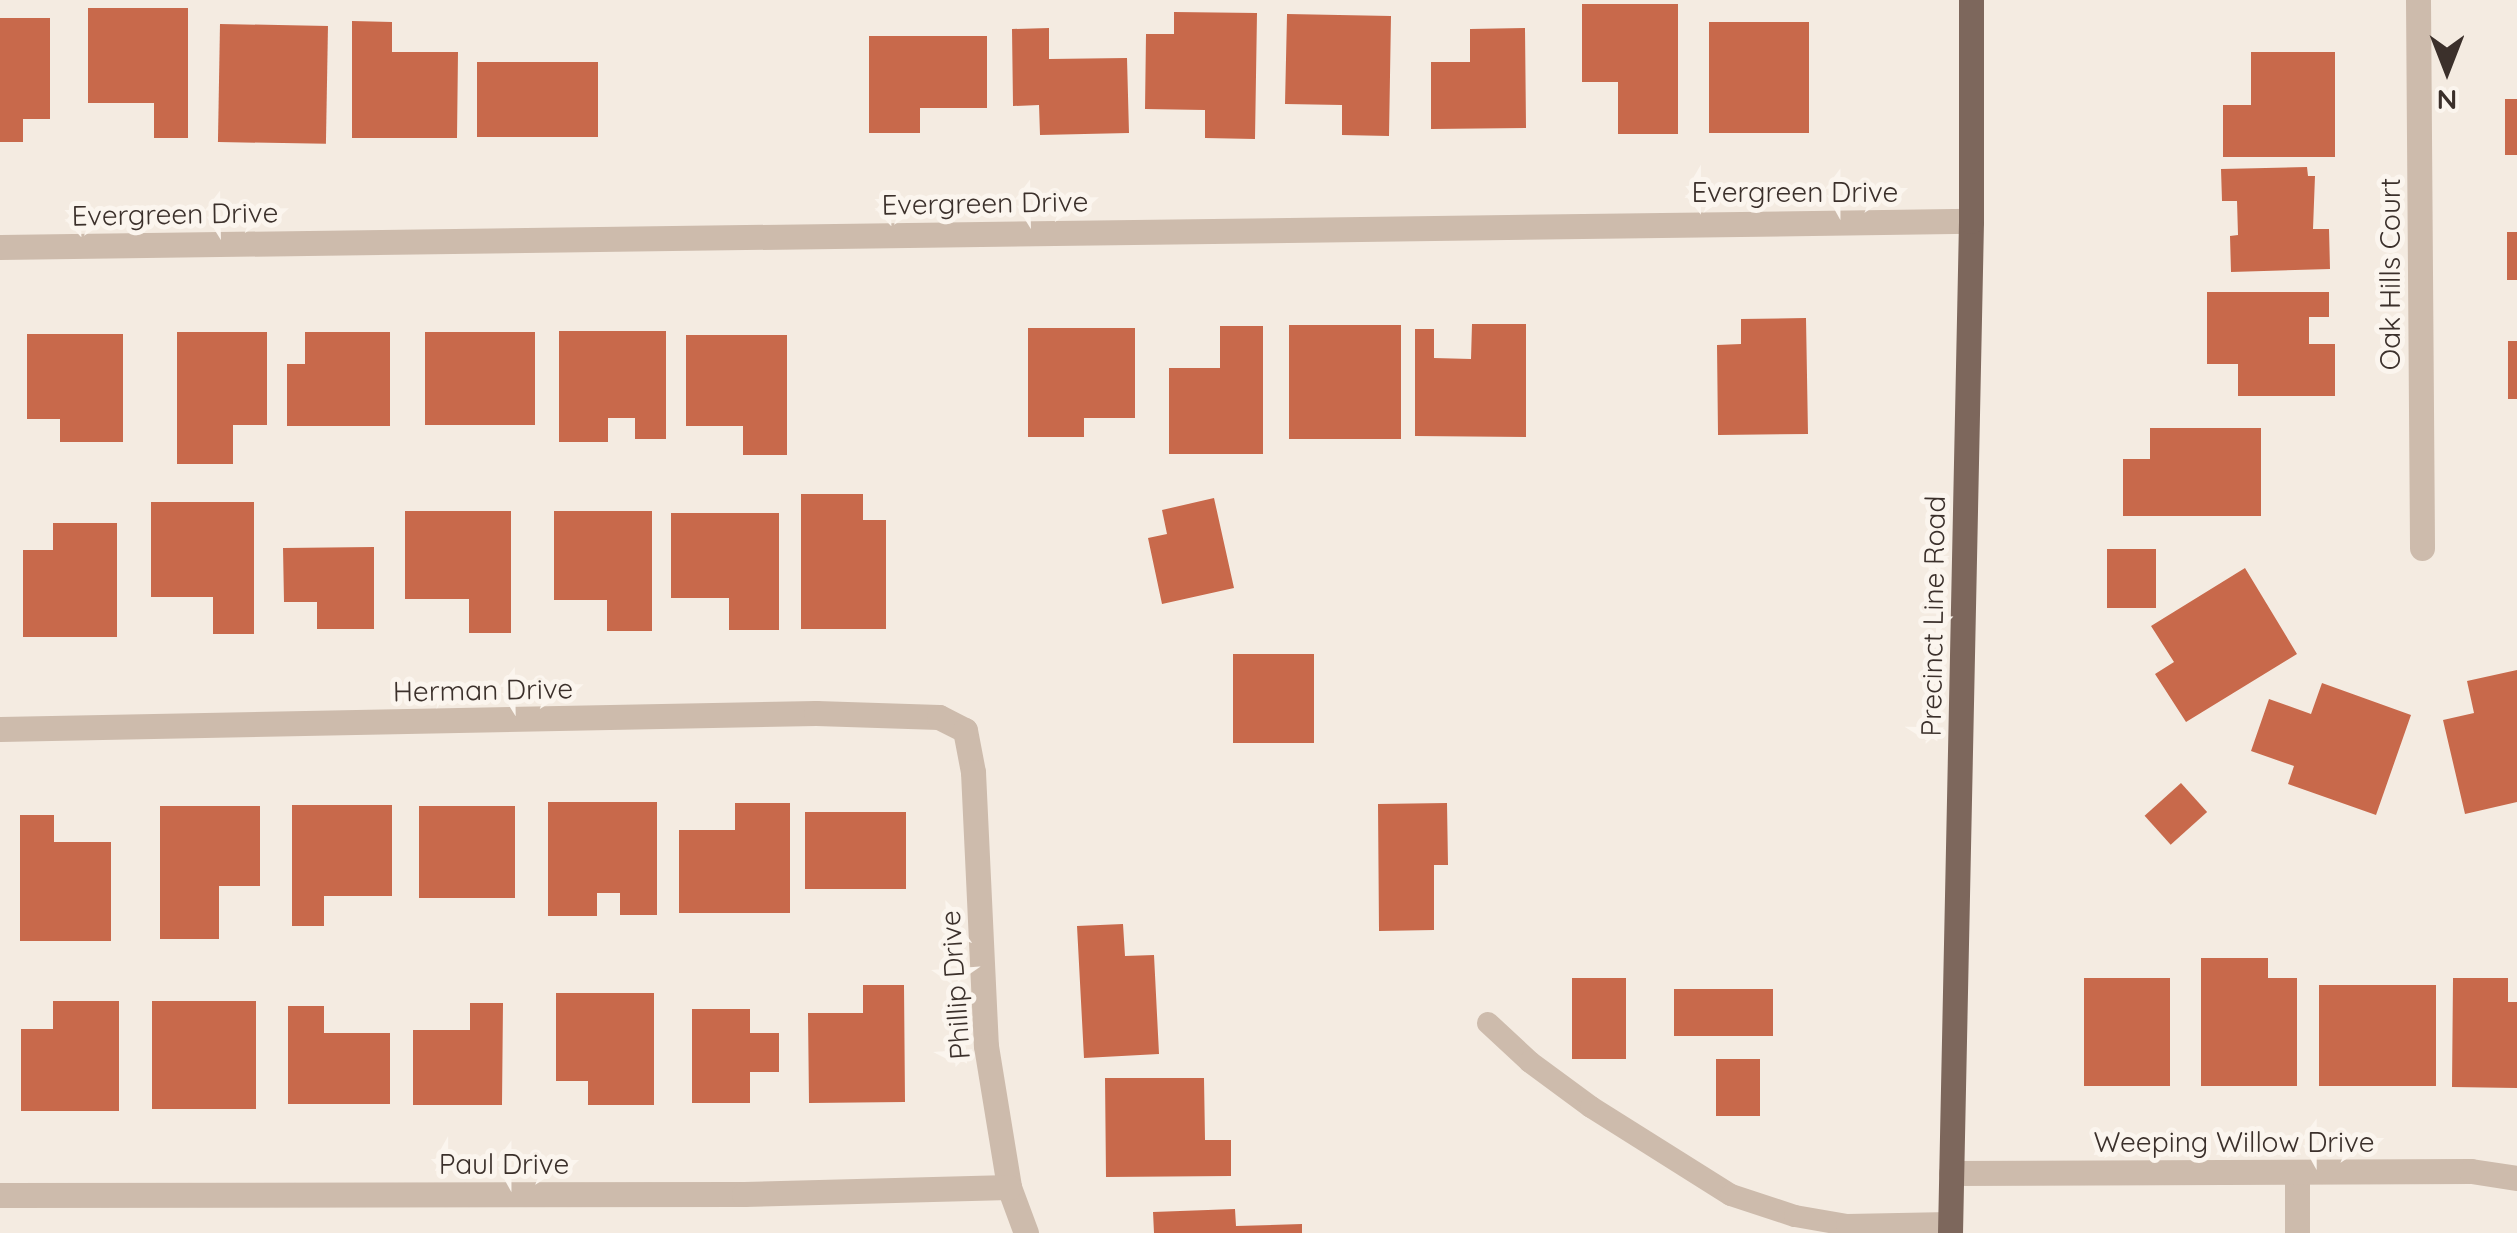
<!DOCTYPE html>
<style>
body{margin:0}
#map{position:relative;width:2517px;height:1233px;overflow:hidden;background:#f4ebe1;font-family:Quicksand,sans-serif}
div>[style]{position:absolute}
.building>*{inset:0;background:#c8694b;transform-origin:0 0}
.lane>*{height:22px;margin:-11px;padding:0 11px;transform-origin:11px;border-radius:11px;background:#cdbbac}
.street>*{height:25px;margin:-12.5px;padding:0 12.5px;transform-origin:12.5px;border-radius:12.5px;background:#cdbbac}
.primary>*{height:25px;margin:-12.5px;padding:0 12.5px;transform-origin:12.5px;border-radius:12.5px;background:#7d675c}
span{translate:-50% -50%;white-space:nowrap;text-align:center;line-height:1.15;-webkit-text-stroke:10px #fbf5ee;paint-order:stroke}
.street-label{font-size:28px;color:#3b302b}
.north{position:absolute;left:2397px;top:20px;width:100px;height:100px;-webkit-text-stroke:8px #fbf5ee;paint-order:stroke;rotate:180deg;font-size:28px;font-weight:700;line-height:40px;text-align:center;color:#3b302b}
.north::after{content:'';display:block;margin:auto;width:35px;height:45px;background:#3b302b;clip-path:polygon(50% 0,100% 100%,50% 72%,0 100%)}
</style>
<div id="map">
<div class="building">
<i style="clip-path:polygon(1582px 4px,1678px 4px,1678px 134px,1618px 134px,1618px 82px,1582px 82px)"></i>
<i style="clip-path:polygon(88px 8px,188px 8px,188px 138px,154px 138px,154px 103px,88px 103px)"></i>
<i style="clip-path:polygon(1174px 12px,1257px 13px,1255px 139px,1205px 138px,1205px 110px,1145px 109px,1146px 34px,1174px 34px)"></i>
<i style="clip-path:polygon(1287px 14px,1391px 16px,1389px 136px,1342px 135px,1342px 105px,1285px 104px)"></i>
<i style="clip-path:polygon(0 18px,50px 18px,50px 119px,23px 119px,23px 142px,0 142px)"></i>
<i style="clip-path:polygon(352px 21px,392px 22px,392px 52px,458px 52px,457px 138px,352px 138px)"></i>
<i style="left:1709px;top:22px;width:100px;height:111px"></i>
<i style="left:220px;top:24px;width:108px;height:118px;rotate:1deg"></i>
<i style="clip-path:polygon(1049px 28px,1049px 59px,1127px 58px,1129px 133px,1040px 135px,1039px 105px,1013px 106px,1012px 29px)"></i>
<i style="clip-path:polygon(1525px 28px,1526px 128px,1431px 129px,1431px 62px,1470px 62px,1470px 29px)"></i>
<i style="clip-path:polygon(869px 36px,987px 36px,987px 108px,920px 108px,920px 133px,869px 133px)"></i>
<i style="clip-path:polygon(2251px 52px,2335px 52px,2335px 157px,2223px 157px,2223px 105px,2251px 105px)"></i>
<i style="left:477px;top:62px;width:121px;height:75px"></i>
<i style="left:2505px;top:99px;width:12px;height:56px"></i>
<i style="clip-path:polygon(2307px 167px,2308px 176px,2315px 176px,2313px 229px,2329px 229px,2330px 269px,2231px 272px,2230px 236px,2238px 235px,2237px 201px,2222px 201px,2221px 169px)"></i>
<i style="left:2507px;top:232px;width:10px;height:48px"></i>
<i style="clip-path:polygon(2207px 292px,2329px 292px,2329px 317px,2309px 317px,2309px 344px,2335px 344px,2335px 396px,2238px 396px,2238px 364px,2207px 364px)"></i>
<i style="clip-path:polygon(1806px 318px,1808px 434px,1718px 435px,1717px 345px,1741px 344px,1741px 319px)"></i>
<i style="clip-path:polygon(1472px 324px,1526px 324px,1526px 437px,1415px 436px,1415px 329px,1434px 329px,1434px 358px,1471px 359px)"></i>
<i style="left:1289px;top:325px;width:112px;height:114px"></i>
<i style="clip-path:polygon(1220px 326px,1263px 326px,1263px 454px,1169px 454px,1169px 368px,1220px 368px)"></i>
<i style="clip-path:polygon(1028px 328px,1135px 328px,1135px 418px,1084px 418px,1084px 437px,1028px 437px)"></i>
<i style="clip-path:polygon(559px 331px,666px 331px,666px 439px,635px 439px,635px 418px,608px 418px,608px 442px,559px 442px)"></i>
<i style="clip-path:polygon(177px 332px,267px 332px,267px 425px,233px 425px,233px 464px,177px 464px)"></i>
<i style="clip-path:polygon(305px 332px,390px 332px,390px 426px,287px 426px,287px 364px,305px 364px)"></i>
<i style="left:425px;top:332px;width:110px;height:93px"></i>
<i style="clip-path:polygon(27px 334px,123px 334px,123px 442px,60px 442px,60px 419px,27px 419px)"></i>
<i style="clip-path:polygon(686px 335px,787px 335px,787px 455px,743px 455px,743px 426px,686px 426px)"></i>
<i style="left:2508px;top:341px;width:9px;height:58px"></i>
<i style="clip-path:polygon(2150px 428px,2261px 428px,2261px 516px,2123px 516px,2123px 459px,2150px 459px)"></i>
<i style="clip-path:polygon(801px 494px,863px 494px,863px 520px,886px 520px,886px 629px,801px 629px)"></i>
<i style="clip-path:polygon(1214px 498px,1234px 588px,1162px 604px,1148px 538px,1167px 534px,1162px 510px)"></i>
<i style="clip-path:polygon(151px 502px,254px 502px,254px 634px,213px 634px,213px 597px,151px 597px)"></i>
<i style="clip-path:polygon(405px 511px,511px 511px,511px 633px,469px 633px,469px 599px,405px 599px)"></i>
<i style="clip-path:polygon(554px 511px,652px 511px,652px 631px,607px 631px,607px 600px,554px 600px)"></i>
<i style="clip-path:polygon(671px 513px,779px 513px,779px 630px,729px 630px,729px 598px,671px 598px)"></i>
<i style="clip-path:polygon(53px 523px,117px 523px,117px 637px,23px 637px,23px 550px,53px 550px)"></i>
<i style="clip-path:polygon(374px 547px,374px 629px,317px 629px,317px 602px,284px 602px,283px 548px)"></i>
<i style="left:2107px;top:549px;width:49px;height:59px"></i>
<i style="clip-path:polygon(2245px 568px,2297px 654px,2186px 722px,2155px 674px,2174px 662px,2151px 626px)"></i>
<i style="left:1233px;top:654px;width:81px;height:89px"></i>
<i style="clip-path:polygon(2517px 670px,2517px 802px,2465px 814px,2443px 720px,2474px 713px,2467px 681px)"></i>
<i style="clip-path:polygon(2322px 683px,2411px 715px,2376px 815px,2288px 784px,2294px 766px,2251px 751px,2269px 699px,2311px 714px)"></i>
<i style="left:2181px;top:783px;width:39px;height:49px;rotate:48deg"></i>
<i style="clip-path:polygon(548px 802px,657px 802px,657px 915px,620px 915px,620px 893px,597px 893px,597px 916px,548px 916px)"></i>
<i style="clip-path:polygon(735px 803px,790px 803px,790px 913px,679px 913px,679px 830px,735px 830px)"></i>
<i style="clip-path:polygon(1447px 803px,1448px 865px,1434px 865px,1434px 930px,1379px 931px,1378px 804px)"></i>
<i style="clip-path:polygon(292px 805px,392px 805px,392px 896px,324px 896px,324px 926px,292px 926px)"></i>
<i style="clip-path:polygon(160px 806px,260px 806px,260px 886px,219px 886px,219px 939px,160px 939px)"></i>
<i style="left:419px;top:806px;width:96px;height:92px"></i>
<i style="left:805px;top:812px;width:101px;height:77px"></i>
<i style="clip-path:polygon(20px 815px,54px 815px,54px 842px,111px 842px,111px 941px,20px 941px)"></i>
<i style="clip-path:polygon(1123px 924px,1125px 956px,1154px 955px,1159px 1054px,1084px 1058px,1077px 926px)"></i>
<i style="clip-path:polygon(2201px 958px,2268px 958px,2268px 978px,2297px 978px,2297px 1086px,2201px 1086px)"></i>
<i style="left:1572px;top:978px;width:54px;height:81px"></i>
<i style="left:2084px;top:978px;width:86px;height:108px"></i>
<i style="clip-path:polygon(2453px 978px,2508px 978px,2508px 1002px,2517px 1002px,2517px 1088px,2452px 1087px)"></i>
<i style="clip-path:polygon(863px 985px,904px 985px,905px 1102px,809px 1103px,808px 1013px,863px 1013px)"></i>
<i style="left:2319px;top:985px;width:117px;height:101px"></i>
<i style="left:1674px;top:989px;width:99px;height:47px"></i>
<i style="clip-path:polygon(556px 993px,654px 993px,654px 1105px,588px 1105px,588px 1081px,556px 1081px)"></i>
<i style="clip-path:polygon(53px 1001px,119px 1001px,119px 1111px,21px 1111px,21px 1029px,53px 1029px)"></i>
<i style="left:152px;top:1001px;width:104px;height:108px"></i>
<i style="clip-path:polygon(470px 1003px,503px 1003px,502px 1105px,413px 1105px,413px 1030px,470px 1030px)"></i>
<i style="clip-path:polygon(288px 1006px,324px 1006px,324px 1033px,390px 1033px,390px 1104px,288px 1104px)"></i>
<i style="clip-path:polygon(692px 1009px,750px 1009px,750px 1033px,779px 1033px,779px 1072px,750px 1072px,750px 1103px,692px 1103px)"></i>
<i style="left:1716px;top:1059px;width:44px;height:57px"></i>
<i style="clip-path:polygon(1105px 1078px,1204px 1078px,1205px 1140px,1231px 1140px,1231px 1176px,1106px 1177px)"></i>
<i style="clip-path:polygon(1235px 1209px,1236px 1226px,1302px 1224px,1302px 1233px,1154px 1233px,1153px 1212px)"></i>
</div>
<div class="lane">
<i style="left:1488px;top:1023px;width:57px;rotate:42.9deg"></i>
<i style="left:1530px;top:1062px;width:76px;rotate:36.4deg"></i>
<i style="left:1591px;top:1107px;width:165px;rotate:32.2deg"></i>
<i style="left:1731px;top:1195px;width:67px;rotate:18.2deg"></i>
<i style="left:1795px;top:1216px;width:53px;rotate:9.8deg"></i>
<i style="left:1847px;top:1225px;width:103px;rotate:-1.1deg"></i>
</div>
<div class="street">
<i style="left:2418px;top:0;width:548px;rotate:89.58deg"></i>
<i style="left:0;top:247px;width:1971px;rotate:-0.76deg"></i>
<i style="left:0;top:729px;width:816px;rotate:-1.12deg"></i>
<i style="left:816px;top:713px;width:123px;rotate:1.9deg"></i>
<i style="left:939px;top:717px;width:29px;rotate:27deg"></i>
<i style="left:965px;top:730px;width:43px;rotate:79.2deg"></i>
<i style="left:973px;top:772px;width:274px;rotate:87.3deg"></i>
<i style="left:986px;top:1046px;width:143px;rotate:80.7deg"></i>
<i style="left:1009px;top:1187px;width:49px;rotate:69.7deg"></i>
<i style="left:2297px;top:1172px;width:61px;rotate:90deg"></i>
<i style="left:1951px;top:1173px;width:520px;rotate:-0.22deg"></i>
<i style="left:2471px;top:1171px;width:47px;rotate:8.7deg"></i>
<i style="left:0;top:1195px;width:744px;rotate:-0.08deg"></i>
<i style="left:744px;top:1194px;width:265px;rotate:-1.5deg"></i>
</div>
<div class="primary">
<i style="left:1950px;top:1233px;width:1012px;rotate:-88.81deg"></i>
<i style="left:1971px;top:221px;width:221px;rotate:-90deg"></i>
</div>
<div class="street-label">
<span style="left:1795px;top:192px">Evergreen Drive</span>
<span style="left:985px;top:203px;rotate:-1deg">Evergreen Drive</span>
<span style="left:175px;top:214px;rotate:-1deg">Evergreen Drive</span>
<span style="left:2390px;top:274px;rotate:-90deg">Oak Hills Court</span>
<span style="left:1933px;top:616px;rotate:-89deg">Precinct Line Road</span>
<span style="left:483px;top:690px;rotate:-1deg">Herman Drive</span>
<span style="left:955px;top:985px;rotate:-94deg">Phillip Drive</span>
<span style="left:2234px;top:1142px">Weeping Willow Drive</span>
<span style="left:504px;top:1164px">Paul Drive</span>
</div>
<div class="north">N</div>
</div>
